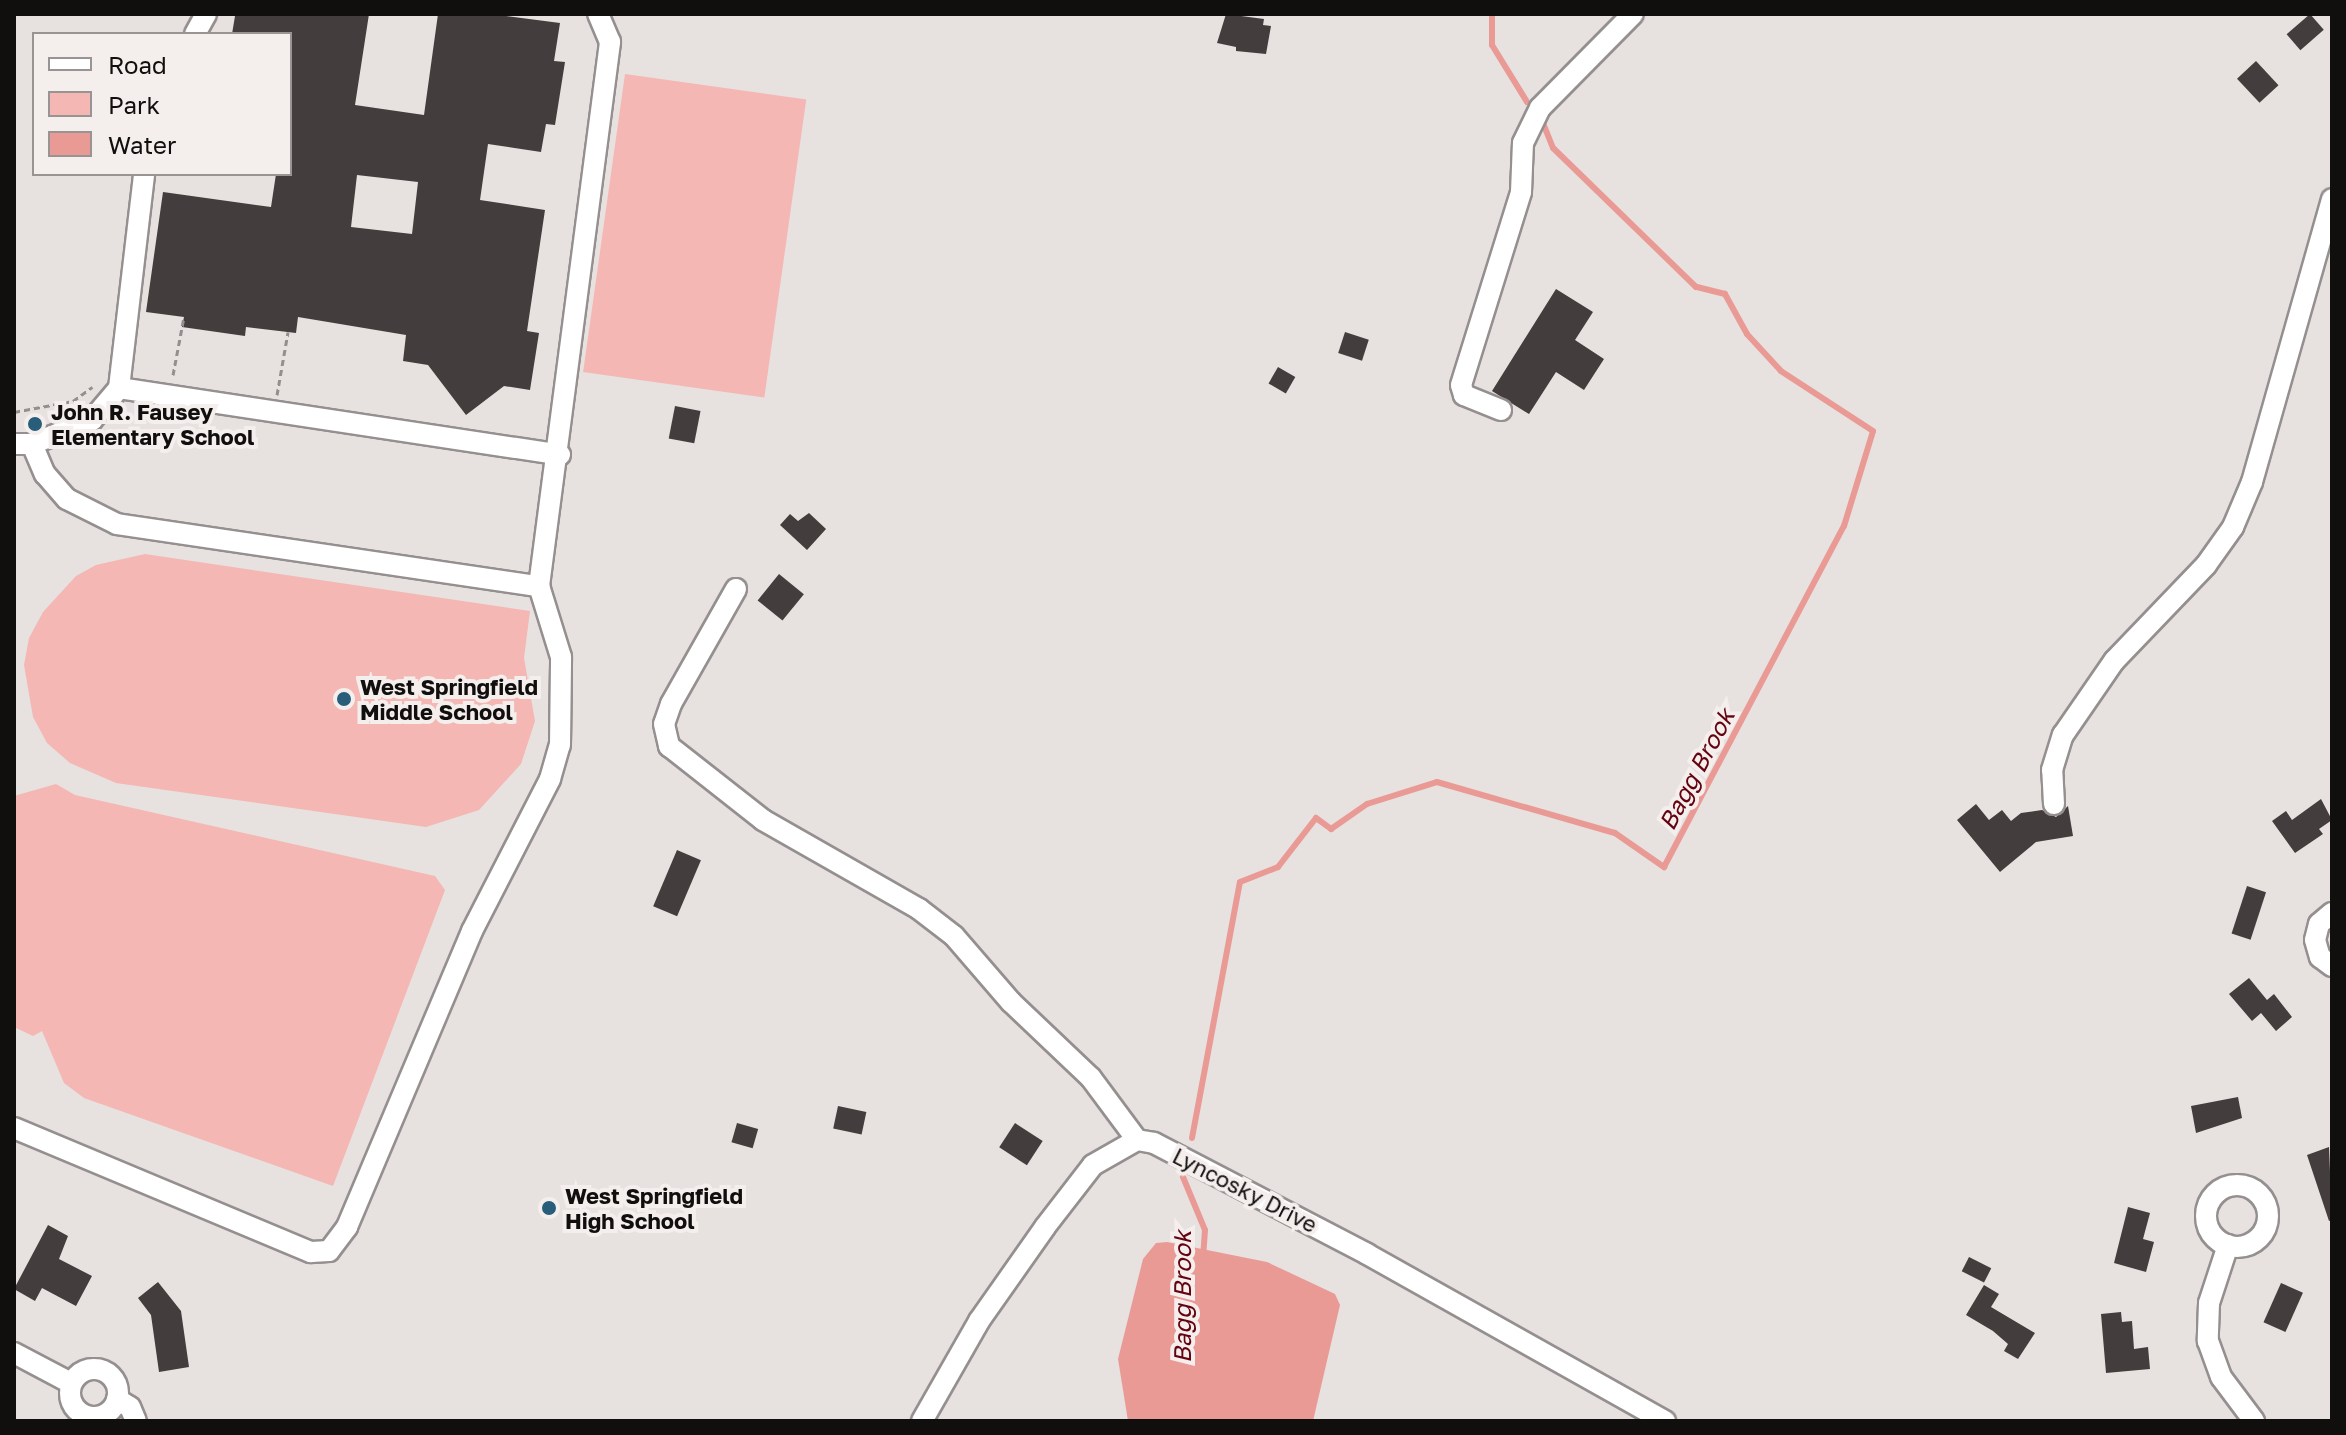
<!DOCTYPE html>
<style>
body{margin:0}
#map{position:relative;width:2346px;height:1435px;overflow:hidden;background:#e7e1e0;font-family:"Golos Text",sans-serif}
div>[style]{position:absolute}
.green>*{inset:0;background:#f4b7b3;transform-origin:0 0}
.water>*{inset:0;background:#ea9a95}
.stream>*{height:6px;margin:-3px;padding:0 3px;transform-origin:3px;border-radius:3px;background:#ea9a95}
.building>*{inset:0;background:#433d3d;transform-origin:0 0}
.path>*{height:3px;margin-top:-1.5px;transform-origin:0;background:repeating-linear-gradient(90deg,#948f8f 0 6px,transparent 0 10px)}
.roads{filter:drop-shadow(2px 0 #958f8f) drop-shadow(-2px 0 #958f8f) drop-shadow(0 2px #958f8f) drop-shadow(0 -2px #958f8f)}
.minor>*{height:20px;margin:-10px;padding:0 10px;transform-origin:10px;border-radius:10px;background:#fff}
.minor>.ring{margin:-10px;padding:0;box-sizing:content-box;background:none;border:20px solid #fff;border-radius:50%}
.dots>*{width:22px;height:22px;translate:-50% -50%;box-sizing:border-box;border:4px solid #f4eeed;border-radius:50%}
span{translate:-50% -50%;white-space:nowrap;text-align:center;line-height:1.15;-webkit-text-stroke:8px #f4eeed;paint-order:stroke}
.poi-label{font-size:22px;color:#110e0e;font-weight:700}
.left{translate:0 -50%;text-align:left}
.street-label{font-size:22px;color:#110e0e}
.water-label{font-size:24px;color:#64020f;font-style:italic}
.frame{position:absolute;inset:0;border:16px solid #110e0e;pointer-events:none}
.legend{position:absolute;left:32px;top:32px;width:260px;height:144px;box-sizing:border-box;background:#f4eeed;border:2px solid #999494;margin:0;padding:10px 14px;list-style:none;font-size:24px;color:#110e0e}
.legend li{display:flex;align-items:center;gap:16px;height:40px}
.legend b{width:40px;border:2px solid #999494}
</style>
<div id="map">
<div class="green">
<i style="left:625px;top:74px;width:183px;height:301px;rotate:8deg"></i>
<i style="clip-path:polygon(145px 554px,530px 611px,524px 658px,535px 721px,521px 764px,479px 810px,426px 827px,116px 783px,70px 763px,47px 743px,33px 717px,24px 665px,29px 638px,43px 612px,76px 576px,96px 565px)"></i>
<i style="clip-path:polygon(56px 784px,75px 795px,435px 876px,445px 890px,333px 1186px,84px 1098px,64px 1083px,42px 1031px,33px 1036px,14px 1027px,14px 796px)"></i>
</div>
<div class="water">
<i style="clip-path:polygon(1167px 1242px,1267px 1262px,1335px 1294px,1340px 1305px,1313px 1421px,1128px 1421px,1118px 1359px,1143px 1259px,1156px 1243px)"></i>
</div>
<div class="stream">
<i style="left:1492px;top:14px;width:31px;rotate:90deg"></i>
<i style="left:1492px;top:45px;width:67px;rotate:58.4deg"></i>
<i style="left:1192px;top:1138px;width:260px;rotate:-79.4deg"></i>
<i style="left:1240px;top:882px;width:41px;rotate:-21.5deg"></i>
<i style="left:1278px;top:867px;width:62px;rotate:-52.2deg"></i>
<i style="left:1316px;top:818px;width:19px;rotate:36deg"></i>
<i style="left:1331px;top:829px;width:44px;rotate:-34.8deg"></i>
<i style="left:1367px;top:804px;width:73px;rotate:-17.4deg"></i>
<i style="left:1437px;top:782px;width:185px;rotate:16deg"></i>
<i style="left:1615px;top:833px;width:60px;rotate:34.8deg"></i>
<i style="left:1664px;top:867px;width:386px;rotate:-62.2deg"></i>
<i style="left:1844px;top:526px;width:99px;rotate:-73deg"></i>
<i style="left:1873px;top:431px;width:110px;rotate:-146.9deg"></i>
<i style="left:1781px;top:371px;width:50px;rotate:-132.6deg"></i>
<i style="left:1747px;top:334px;width:46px;rotate:-118.8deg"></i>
<i style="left:1725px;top:294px;width:30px;rotate:-166deg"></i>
<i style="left:1696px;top:287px;width:199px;rotate:-135.8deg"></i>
<i style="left:1553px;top:148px;width:27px;rotate:-112deg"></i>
<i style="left:1183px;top:1177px;width:57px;rotate:67.5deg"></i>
<i style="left:1205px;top:1230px;width:27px;rotate:94deg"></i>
</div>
<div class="building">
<i style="clip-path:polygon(evenodd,369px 14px,355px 105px,424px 115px,438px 14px,490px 14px,560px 23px,554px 61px,565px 62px,555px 125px,546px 124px,541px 152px,488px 144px,480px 200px,545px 210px,527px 331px,539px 333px,530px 390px,504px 386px,466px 415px,428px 365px,403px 361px,406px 335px,298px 317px,296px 333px,246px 327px,245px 336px,182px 327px,184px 317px,146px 312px,163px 192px,271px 207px,276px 174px,290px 174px,290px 34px,232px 34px,235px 16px,369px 14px,357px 175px,418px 182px,412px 234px,351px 227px,357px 175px)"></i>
<i style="clip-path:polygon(1226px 14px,1264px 19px,1263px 25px,1271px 26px,1266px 54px,1236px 51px,1236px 47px,1217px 43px)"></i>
<i style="left:2310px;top:14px;width:21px;height:31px;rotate:49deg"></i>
<i style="left:2256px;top:61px;width:33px;height:26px;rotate:47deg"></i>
<i style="clip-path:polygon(1556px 289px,1593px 312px,1575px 340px,1604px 359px,1584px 390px,1556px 372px,1529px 414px,1492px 391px)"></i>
<i style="left:1345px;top:332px;width:25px;height:22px;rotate:18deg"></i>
<i style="left:1278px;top:367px;width:20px;height:19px;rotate:30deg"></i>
<i style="left:675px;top:406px;width:26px;height:33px;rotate:11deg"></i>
<i style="clip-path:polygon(809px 513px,826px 529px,807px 550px,780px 525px,790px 514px,798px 521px)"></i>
<i style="left:779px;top:574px;width:32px;height:34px;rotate:39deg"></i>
<i style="clip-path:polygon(2321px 799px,2332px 820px,2319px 829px,2323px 834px,2295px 853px,2272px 821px,2286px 811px,2292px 820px)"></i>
<i style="clip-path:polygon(1976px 804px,1989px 820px,2002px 810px,2011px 821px,2021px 813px,2042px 810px,2056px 817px,2068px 806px,2073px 836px,2036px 842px,2000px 872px,1957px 820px)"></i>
<i style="left:677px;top:850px;width:26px;height:61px;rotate:23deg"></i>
<i style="left:2247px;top:886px;width:20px;height:50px;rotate:18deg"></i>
<i style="clip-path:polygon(2249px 978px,2267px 1000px,2274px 994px,2292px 1017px,2276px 1031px,2261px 1013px,2252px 1021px,2229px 994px)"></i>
<i style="clip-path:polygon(2238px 1097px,2242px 1118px,2196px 1133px,2191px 1106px)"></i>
<i style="left:838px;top:1106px;width:29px;height:23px;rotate:12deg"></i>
<i style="left:737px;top:1123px;width:22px;height:20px;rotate:16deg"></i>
<i style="left:1015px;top:1123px;width:33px;height:29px;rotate:33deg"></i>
<i style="clip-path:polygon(2329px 1147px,2332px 1220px,2329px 1221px,2307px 1155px)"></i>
<i style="clip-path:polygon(2128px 1207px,2150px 1213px,2143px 1239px,2154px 1242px,2146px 1272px,2114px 1263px)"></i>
<i style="clip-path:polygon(48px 1225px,68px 1236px,59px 1259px,92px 1276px,76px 1306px,42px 1288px,35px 1301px,14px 1289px)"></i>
<i style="left:1969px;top:1257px;width:25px;height:16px;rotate:27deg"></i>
<i style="clip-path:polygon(158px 1282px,181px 1311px,189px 1367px,159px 1372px,151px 1315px,138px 1298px)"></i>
<i style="left:2281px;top:1283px;width:24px;height:43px;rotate:24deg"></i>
<i style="clip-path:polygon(1984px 1285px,1999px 1294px,1991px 1307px,2035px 1333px,2018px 1359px,2004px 1351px,2008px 1344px,1993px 1331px,1966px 1315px)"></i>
<i style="clip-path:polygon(2121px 1312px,2122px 1322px,2132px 1321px,2134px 1349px,2148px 1347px,2150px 1369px,2106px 1373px,2101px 1314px)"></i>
</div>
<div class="path">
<i style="left:173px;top:375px;width:59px;rotate:-79.3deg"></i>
<i style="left:277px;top:395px;width:64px;rotate:-80.1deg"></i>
<i style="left:14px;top:412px;width:60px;rotate:-10.6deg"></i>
<i style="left:73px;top:401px;width:24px;rotate:-36deg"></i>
</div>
<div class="roads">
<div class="minor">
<i style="left:195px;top:34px;width:23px;rotate:-61deg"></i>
<i style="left:119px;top:388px;width:446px;rotate:8.6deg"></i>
<i style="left:1501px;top:410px;width:40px;rotate:-158deg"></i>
<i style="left:1464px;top:395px;width:10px;rotate:-107deg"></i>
<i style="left:1461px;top:385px;width:202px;rotate:-72.7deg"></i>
<i style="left:1521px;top:192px;width:49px;rotate:-87.7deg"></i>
<i style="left:1523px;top:143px;width:39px;rotate:-64deg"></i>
<i style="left:1540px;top:108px;width:132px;rotate:-45.3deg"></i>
<i style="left:14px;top:444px;width:18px"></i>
<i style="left:32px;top:444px;width:65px;rotate:-21.8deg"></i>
<i style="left:92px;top:420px;width:42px;rotate:-49.8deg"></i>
<i style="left:119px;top:388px;width:215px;rotate:-83.3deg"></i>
<i style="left:32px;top:444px;width:33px;rotate:67deg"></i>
<i style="left:45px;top:474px;width:33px;rotate:49deg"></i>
<i style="left:67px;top:499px;width:56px;rotate:26.6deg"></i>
<i style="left:117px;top:524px;width:427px;rotate:8.4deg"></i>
<i style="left:736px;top:589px;width:132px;rotate:119.5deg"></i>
<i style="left:671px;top:704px;width:21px;rotate:109deg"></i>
<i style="left:664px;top:724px;width:23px;rotate:77deg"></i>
<i style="left:669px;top:746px;width:120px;rotate:38.2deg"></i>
<i style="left:763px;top:820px;width:180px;rotate:29.7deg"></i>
<i style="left:919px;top:909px;width:44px;rotate:37.6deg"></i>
<i style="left:954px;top:936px;width:87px;rotate:49.2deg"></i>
<i style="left:1011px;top:1002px;width:110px;rotate:43.5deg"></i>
<i style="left:1091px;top:1078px;width:77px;rotate:53.4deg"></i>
<i style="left:2054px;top:804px;width:34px;rotate:-93deg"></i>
<i style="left:2052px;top:770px;width:37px;rotate:-73deg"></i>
<i style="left:2063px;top:735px;width:90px;rotate:-55.4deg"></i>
<i style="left:2114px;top:661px;width:133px;rotate:-46.2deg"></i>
<i style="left:2206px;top:565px;width:47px;rotate:-54.6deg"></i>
<i style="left:2233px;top:527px;width:49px;rotate:-67.1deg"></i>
<i style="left:2252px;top:482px;width:294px;rotate:-74.2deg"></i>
<i style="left:2332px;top:913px;width:17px;rotate:140deg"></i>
<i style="left:2319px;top:924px;width:16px;rotate:104deg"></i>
<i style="left:2315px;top:940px;width:18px;rotate:74deg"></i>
<i style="left:2320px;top:957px;width:15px;rotate:37deg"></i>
<i style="left:14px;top:1128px;width:322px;rotate:22.7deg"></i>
<i style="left:311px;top:1252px;width:18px;rotate:-3deg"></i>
<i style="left:329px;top:1251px;width:30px;rotate:-53deg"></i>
<i style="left:347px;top:1227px;width:321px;rotate:-67.1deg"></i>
<i style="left:472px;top:931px;width:171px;rotate:-62.8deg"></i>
<i style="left:550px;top:779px;width:35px;rotate:-74deg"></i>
<i style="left:560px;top:745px;width:88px;rotate:-89.3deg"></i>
<i style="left:561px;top:657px;width:74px;rotate:-107.2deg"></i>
<i style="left:539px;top:586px;width:549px;rotate:-82.56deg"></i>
<i style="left:610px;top:42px;width:30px;rotate:-113deg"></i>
<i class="ring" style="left:2206px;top:1185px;width:42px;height:42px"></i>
<i style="left:2228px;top:1245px;width:61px;rotate:108.1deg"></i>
<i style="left:2209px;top:1303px;width:38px;rotate:92deg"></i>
<i style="left:2208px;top:1341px;width:38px;rotate:70deg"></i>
<i style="left:2221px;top:1377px;width:55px;rotate:53.1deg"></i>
<i style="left:14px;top:1353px;width:64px;rotate:27.8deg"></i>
<i class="ring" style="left:70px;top:1369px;width:28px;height:28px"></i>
<i style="left:117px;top:1399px;width:15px;rotate:32deg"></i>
<i style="left:130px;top:1407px;width:15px;rotate:67deg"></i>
<i style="left:922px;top:1421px;width:115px;rotate:-60.3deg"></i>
<i style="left:979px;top:1321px;width:115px;rotate:-54.9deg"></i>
<i style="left:1045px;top:1227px;width:78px;rotate:-52.3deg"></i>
<i style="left:1093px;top:1165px;width:51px;rotate:-29.6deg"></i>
<i style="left:1137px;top:1140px;width:17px;rotate:10deg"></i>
<i style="left:1154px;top:1143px;width:240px;rotate:27.5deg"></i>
<i style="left:1367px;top:1254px;width:342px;rotate:29.3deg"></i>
</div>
</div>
<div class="dots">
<i style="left:35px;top:424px;background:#285e79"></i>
<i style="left:344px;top:699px;background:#285e79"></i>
<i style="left:549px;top:1208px;background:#285e79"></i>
</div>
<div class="poi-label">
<span class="left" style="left:51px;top:424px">John R. Fausey<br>Elementary School</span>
<span class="left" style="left:360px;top:699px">West Springfield<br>Middle School</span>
<span class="left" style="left:565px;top:1208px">West Springfield<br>High School</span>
</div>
<div class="street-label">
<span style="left:1245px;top:1190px;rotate:27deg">Lyncosky Drive</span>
</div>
<div class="water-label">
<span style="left:1696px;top:769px;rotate:-62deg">Bagg Brook</span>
<span style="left:1182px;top:1297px;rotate:-90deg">Bagg Brook</span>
</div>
<div class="frame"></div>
<ul class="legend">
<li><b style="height:10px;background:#fff"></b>Road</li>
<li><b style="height:22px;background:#f4b7b3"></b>Park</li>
<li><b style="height:22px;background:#ea9a95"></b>Water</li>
</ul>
</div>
